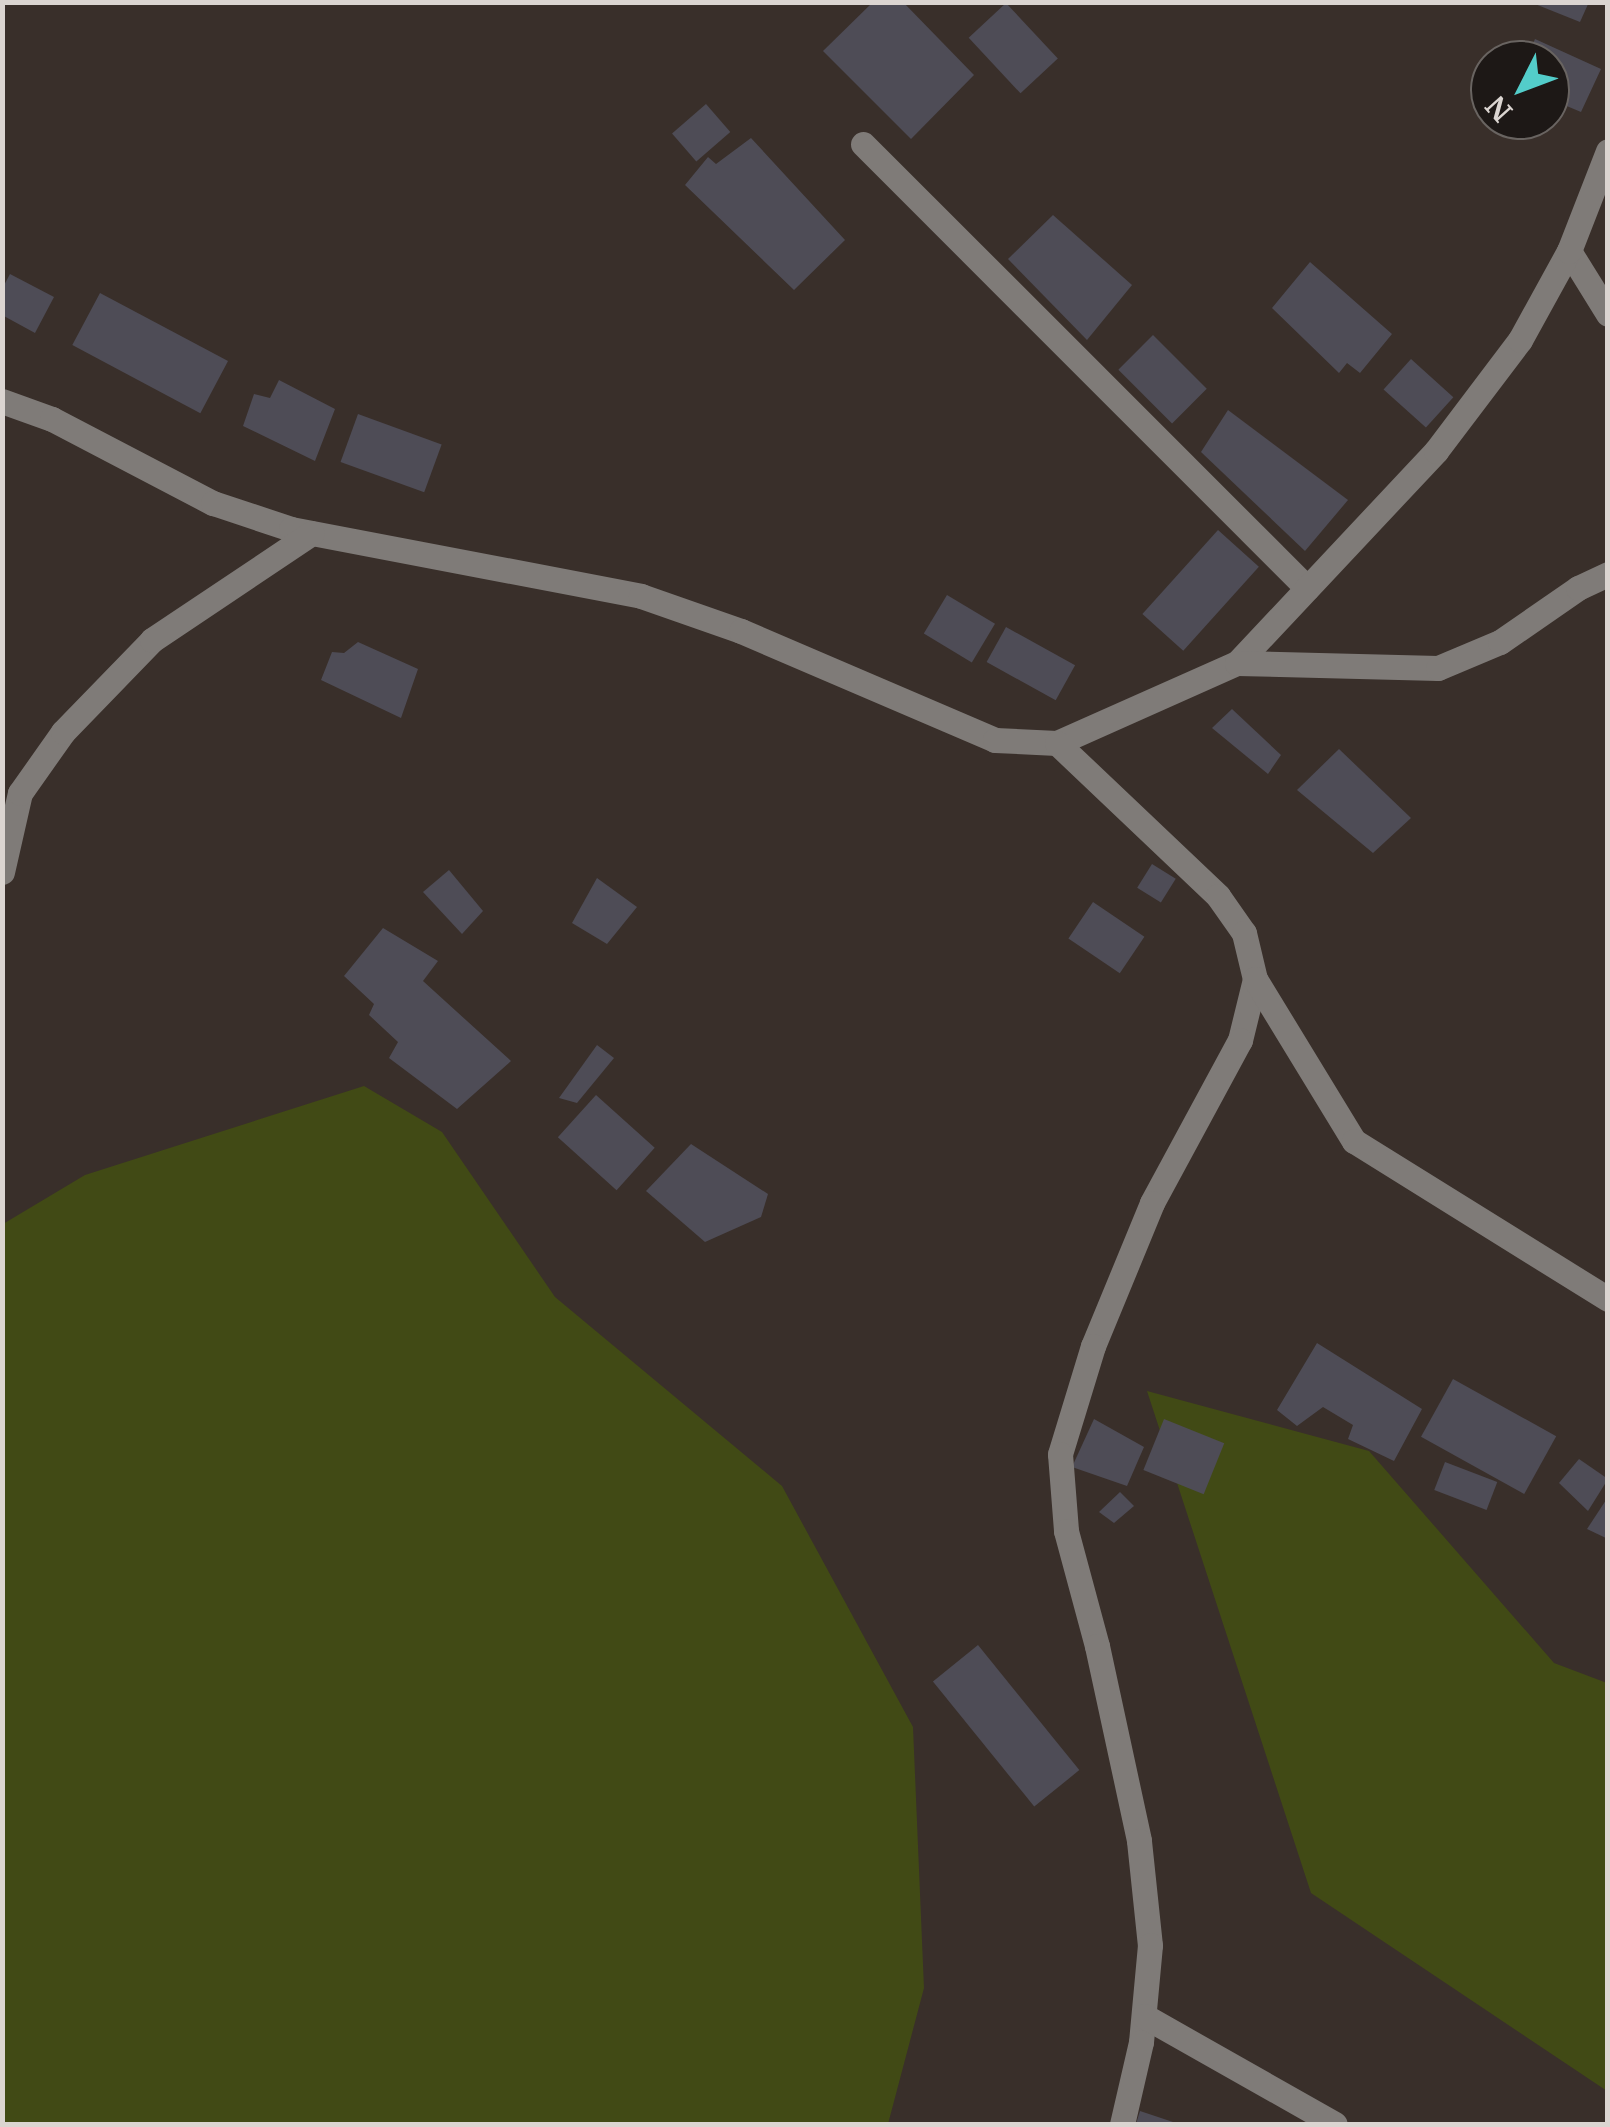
<!DOCTYPE html>
<style>
body{margin:0}
#map{position:relative;width:1610px;height:2127px;overflow:hidden;background:#392f2a;font-family:Merriweather,serif}
div>[style]{position:absolute}
.green>*{inset:0;background:#414a15}
.building>*{inset:0;background:#4e4c56;transform-origin:0 0}
.minor>*{height:25px;margin:-12.5px;padding:0 12.5px;transform-origin:12.5px;border-radius:12.5px;background:#7f7b78}
span{translate:-50% -50%;white-space:nowrap;text-align:center;line-height:1.15;-webkit-text-stroke:10px #1d1816;paint-order:stroke}
.frame{position:absolute;inset:0;border:5px solid #dbd5d1;pointer-events:none}
.north{position:absolute;left:1470px;top:40px;width:100px;height:100px;box-sizing:border-box;background:#1d1816;border:2px solid #696461;border-radius:50%;rotate:228deg;font-size:28px;font-weight:700;line-height:40px;text-align:center;color:#dbd5d1}
.north::after{content:'';display:block;margin:auto;width:35px;height:45px;background:#53cdca;clip-path:polygon(50% 0,100% 100%,50% 72%,0 100%)}
</style>
<div id="map">
<div class="green">
<i style="clip-path:polygon(364px 1086px,442px 1132px,555px 1297px,782px 1486px,913px 1727px,924px 1988px,888px 2124px,3px 2124px,3px 1224px,85px 1175px)"></i>
<i style="clip-path:polygon(1147px 1391px,1369px 1451px,1554px 1663px,1607px 1683px,1607px 2091px,1311px 1893px)"></i>
</div>
<div class="building">
<i style="clip-path:polygon(873px 2px,903px 2px,974px 75px,911px 139px,823px 51px)"></i>
<i style="clip-path:polygon(1530px 2px,1589px 2px,1580px 22px)"></i>
<i style="left:1006px;top:3px;width:76px;height:51px;rotate:47deg"></i>
<i style="clip-path:polygon(1535px 39px,1601px 69px,1581px 112px,1550px 99px,1550px 60px,1526px 60px)"></i>
<i style="left:706px;top:104px;width:37px;height:45px;rotate:49deg"></i>
<i style="clip-path:polygon(751px 138px,845px 240px,794px 290px,685px 185px,708px 157px,716px 164px)"></i>
<i style="clip-path:polygon(1053px 215px,1132px 285px,1087px 340px,1008px 259px)"></i>
<i style="clip-path:polygon(1310px 262px,1392px 334px,1360px 373px,1347px 363px,1339px 373px,1272px 308px)"></i>
<i style="clip-path:polygon(10px 274px,54px 297px,35px 333px,2px 315px,2px 289px)"></i>
<i style="left:100px;top:293px;width:145px;height:59px;rotate:28deg"></i>
<i style="left:1153px;top:335px;width:76px;height:49px;rotate:45deg"></i>
<i style="left:1411px;top:359px;width:57px;height:41px;rotate:42deg"></i>
<i style="clip-path:polygon(279px 380px,335px 409px,315px 461px,243px 426px,254px 394px,270px 398px)"></i>
<i style="clip-path:polygon(1228px 410px,1348px 500px,1305px 551px,1201px 452px)"></i>
<i style="left:358px;top:414px;width:89px;height:51px;rotate:20deg"></i>
<i style="left:1218px;top:530px;width:55px;height:113px;rotate:42deg"></i>
<i style="left:947px;top:595px;width:56px;height:45px;rotate:31deg"></i>
<i style="left:1006px;top:627px;width:79px;height:40px;rotate:29deg"></i>
<i style="clip-path:polygon(358px 642px,418px 669px,401px 718px,321px 680px,332px 652px,344px 653px)"></i>
<i style="clip-path:polygon(1232px 709px,1281px 755px,1268px 774px,1212px 728px)"></i>
<i style="clip-path:polygon(1339px 749px,1411px 818px,1373px 853px,1297px 790px)"></i>
<i style="left:1152px;top:864px;width:28px;height:28px;rotate:32deg"></i>
<i style="clip-path:polygon(449px 870px,483px 911px,462px 934px,423px 892px)"></i>
<i style="clip-path:polygon(597px 878px,637px 907px,607px 944px,572px 923px)"></i>
<i style="left:1093px;top:902px;width:62px;height:44px;rotate:34deg"></i>
<i style="clip-path:polygon(383px 928px,438px 961px,423px 981px,511px 1061px,457px 1109px,389px 1058px,398px 1042px,369px 1015px,374px 1004px,344px 976px)"></i>
<i style="clip-path:polygon(597px 1045px,614px 1058px,577px 1103px,559px 1098px)"></i>
<i style="left:596px;top:1095px;width:79px;height:57px;rotate:42deg"></i>
<i style="clip-path:polygon(691px 1144px,768px 1194px,761px 1217px,705px 1242px,646px 1191px)"></i>
<i style="clip-path:polygon(1317px 1343px,1422px 1409px,1394px 1461px,1348px 1439px,1353px 1425px,1323px 1407px,1297px 1426px,1277px 1410px)"></i>
<i style="left:1453px;top:1379px;width:118px;height:66px;rotate:29deg"></i>
<i style="clip-path:polygon(1094px 1419px,1144px 1447px,1127px 1486px,1072px 1467px)"></i>
<i style="left:1164px;top:1419px;width:65px;height:55px;rotate:22deg"></i>
<i style="clip-path:polygon(1579px 1459px,1608px 1479px,1588px 1511px,1559px 1483px)"></i>
<i style="left:1445px;top:1462px;width:56px;height:30px;rotate:21deg"></i>
<i style="clip-path:polygon(1120px 1492px,1134px 1506px,1114px 1523px,1099px 1512px)"></i>
<i style="clip-path:polygon(1608px 1497px,1608px 1539px,1587px 1529px)"></i>
<i style="left:978px;top:1645px;width:161px;height:58px;rotate:51deg"></i>
<i style="clip-path:polygon(1140px 2111px,1179px 2124px,1136px 2124px)"></i>
</div>
<div class="minor">
<i style="left:863px;top:144px;width:628px;rotate:45deg"></i>
<i style="left:1569px;top:251px;width:74px;rotate:58.2deg"></i>
<i style="left:2px;top:401px;width:53px;rotate:19.8deg"></i>
<i style="left:52px;top:419px;width:182px;rotate:27.6deg"></i>
<i style="left:213px;top:503px;width:82px;rotate:18.4deg"></i>
<i style="left:291px;top:529px;width:356px;rotate:10.8deg"></i>
<i style="left:641px;top:596px;width:106px;rotate:19.3deg"></i>
<i style="left:741px;top:631px;width:276px;rotate:23.2deg"></i>
<i style="left:995px;top:740px;width:62px;rotate:2.8deg"></i>
<i style="left:1057px;top:743px;width:197px;rotate:-24deg"></i>
<i style="left:1237px;top:663px;width:291px;rotate:-46.8deg"></i>
<i style="left:1436px;top:451px;width:139px;rotate:-52.9deg"></i>
<i style="left:1520px;top:340px;width:102px;rotate:-61.2deg"></i>
<i style="left:1569px;top:251px;width:107px;rotate:-68.7deg"></i>
<i style="left:1237px;top:663px;width:201px;rotate:1.4deg"></i>
<i style="left:1438px;top:668px;width:67px;rotate:-22.8deg"></i>
<i style="left:1500px;top:642px;width:95px;rotate:-34.7deg"></i>
<i style="left:1578px;top:588px;width:33px;rotate:-25deg"></i>
<i style="left:1057px;top:743px;width:222px;rotate:43.5deg"></i>
<i style="left:1218px;top:896px;width:45px;rotate:54.9deg"></i>
<i style="left:1244px;top:933px;width:47px;rotate:76.6deg"></i>
<i style="left:1255px;top:979px;width:63px;rotate:103.8deg"></i>
<i style="left:1240px;top:1040px;width:185px;rotate:118.4deg"></i>
<i style="left:1152px;top:1203px;width:155px;rotate:112.4deg"></i>
<i style="left:1093px;top:1346px;width:113px;rotate:107deg"></i>
<i style="left:1060px;top:1454px;width:77px;rotate:85.5deg"></i>
<i style="left:1066px;top:1531px;width:119px;rotate:74.9deg"></i>
<i style="left:1097px;top:1646px;width:199px;rotate:77.8deg"></i>
<i style="left:1139px;top:1841px;width:105px;rotate:84deg"></i>
<i style="left:1150px;top:1945px;width:97px;rotate:95.3deg"></i>
<i style="left:1141px;top:2042px;width:84px;rotate:103deg"></i>
<i style="left:2px;top:872px;width:81px;rotate:-77.2deg"></i>
<i style="left:20px;top:793px;width:75px;rotate:-54.8deg"></i>
<i style="left:63px;top:732px;width:128px;rotate:-45.9deg"></i>
<i style="left:152px;top:640px;width:192px;rotate:-33.8deg"></i>
<i style="left:1255px;top:979px;width:190px;rotate:58.6deg"></i>
<i style="left:1354px;top:1141px;width:299px;rotate:31.9deg"></i>
<i style="left:1144px;top:2016px;width:219px;rotate:29.5deg"></i>
</div>
<div class="frame"></div>
<div class="north">N</div>
</div>
